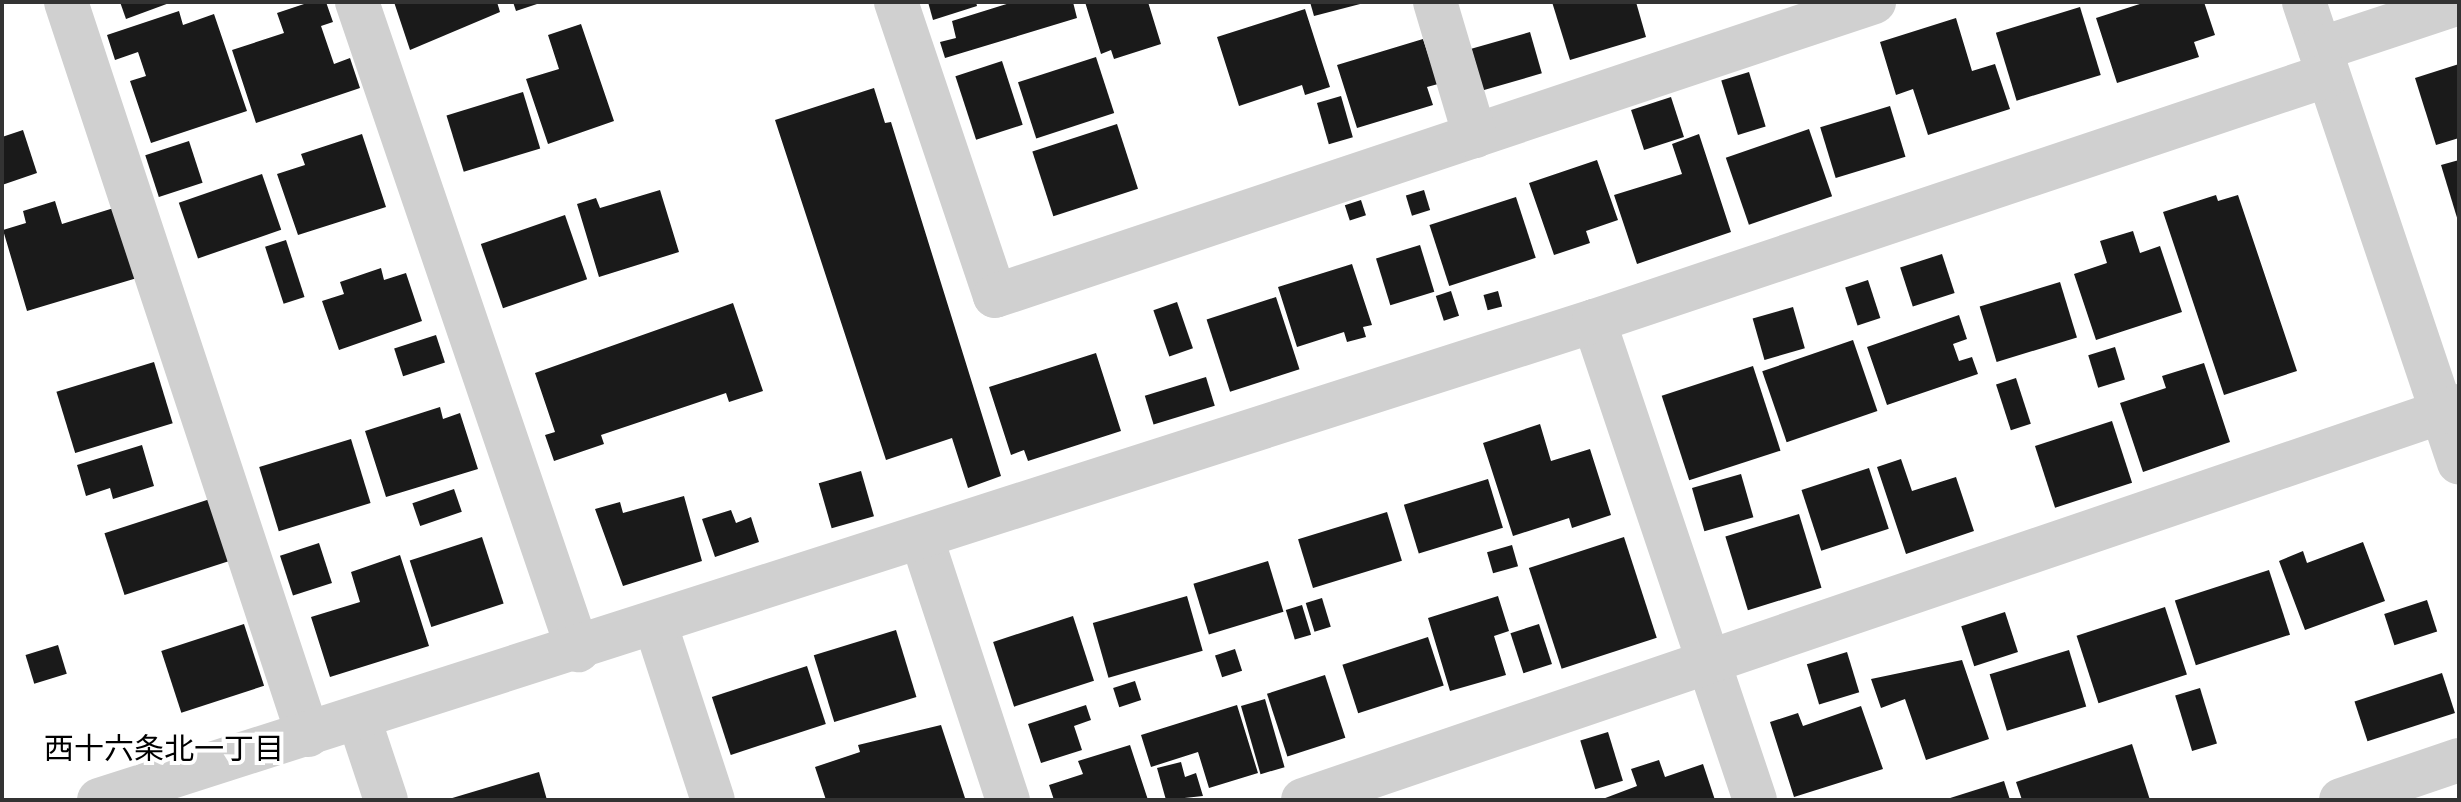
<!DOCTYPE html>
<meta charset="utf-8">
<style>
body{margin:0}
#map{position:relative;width:2461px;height:802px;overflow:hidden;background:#fff;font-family:Signika,"Noto Sans JP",sans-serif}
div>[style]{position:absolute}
.building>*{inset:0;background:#1a1a1a;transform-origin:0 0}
.minor>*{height:44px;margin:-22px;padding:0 22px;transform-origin:22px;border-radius:22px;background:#d0d0d0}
span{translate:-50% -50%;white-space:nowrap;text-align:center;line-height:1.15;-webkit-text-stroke:8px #fff;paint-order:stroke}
.neighbourhood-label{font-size:30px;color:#000}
.frame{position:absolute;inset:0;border:4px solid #333;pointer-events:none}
</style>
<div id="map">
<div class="building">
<i style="clip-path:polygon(120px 2px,172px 2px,126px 19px)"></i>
<i style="clip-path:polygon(310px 2px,326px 2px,333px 22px,321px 26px,334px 64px,350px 58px,360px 88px,256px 123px,232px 50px,284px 33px,277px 13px)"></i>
<i style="clip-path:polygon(394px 2px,497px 2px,500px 12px,410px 50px)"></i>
<i style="clip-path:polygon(513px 2px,540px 2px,540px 3px,516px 11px)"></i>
<i style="clip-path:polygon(928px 2px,976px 2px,977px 6px,933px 20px)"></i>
<i style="clip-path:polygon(1013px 2px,1073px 2px,1077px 18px,945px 58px,940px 42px,956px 38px,952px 21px)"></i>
<i style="clip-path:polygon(1085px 2px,1148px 2px,1161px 44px,1114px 59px,1111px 50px,1101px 54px)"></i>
<i style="clip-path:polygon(1310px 2px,1364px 2px,1364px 3px,1314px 16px)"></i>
<i style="clip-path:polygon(1552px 2px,1636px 2px,1646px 37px,1570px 60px)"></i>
<i style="clip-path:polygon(2146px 2px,2204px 2px,2215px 35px,2194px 42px,2199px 57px,2117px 83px,2096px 18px)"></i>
<i style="left:2080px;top:7px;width:71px;height:88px;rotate:73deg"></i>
<i style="clip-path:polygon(1305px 9px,1330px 87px,1305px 95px,1302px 85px,1239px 106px,1217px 37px)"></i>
<i style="clip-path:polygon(179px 11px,183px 25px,214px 14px,247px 111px,151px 143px,130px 81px,146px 76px,138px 52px,115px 60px,107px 35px)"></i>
<i style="clip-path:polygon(1956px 18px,1972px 71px,1995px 64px,2010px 109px,1928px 135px,1913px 89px,1896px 95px,1880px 42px)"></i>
<i style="clip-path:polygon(581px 24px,614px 121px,548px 144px,526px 79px,559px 69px,548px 35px)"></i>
<i style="left:1530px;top:32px;width:43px;height:61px;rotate:74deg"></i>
<i style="clip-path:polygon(1423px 39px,1438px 84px,1427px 87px,1433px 105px,1357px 128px,1337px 65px)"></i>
<i style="left:1096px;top:57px;width:59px;height:82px;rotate:72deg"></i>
<i style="left:1002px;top:61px;width:67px;height:49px;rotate:72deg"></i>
<i style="clip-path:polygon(2459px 64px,2459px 138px,2436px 145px,2415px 78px)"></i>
<i style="left:1749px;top:72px;width:57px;height:29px;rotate:73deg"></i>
<i style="clip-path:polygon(874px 88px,885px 123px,891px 122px,1001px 476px,968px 488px,952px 438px,886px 460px,775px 120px)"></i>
<i style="left:523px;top:92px;width:59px;height:80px;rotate:73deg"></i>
<i style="left:1341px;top:96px;width:43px;height:25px;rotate:74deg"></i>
<i style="left:1671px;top:97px;width:42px;height:42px;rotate:72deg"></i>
<i style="left:1890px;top:106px;width:53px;height:73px;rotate:73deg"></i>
<i style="left:1117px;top:124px;width:68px;height:89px;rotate:72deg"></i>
<i style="left:1809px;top:129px;width:71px;height:88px;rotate:71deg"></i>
<i style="clip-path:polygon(23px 130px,37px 173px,2px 185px,2px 137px)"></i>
<i style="clip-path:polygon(362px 134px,386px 207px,298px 235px,277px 174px,305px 165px,301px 154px)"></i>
<i style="clip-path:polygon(1699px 134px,1731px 232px,1637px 264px,1614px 195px,1682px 174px,1672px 144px)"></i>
<i style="left:189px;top:141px;width:44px;height:46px;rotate:72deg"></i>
<i style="clip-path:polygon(1597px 160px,1618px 220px,1586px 231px,1590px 243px,1554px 255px,1529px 183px)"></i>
<i style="clip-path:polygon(2459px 160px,2459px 221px,2458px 221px,2441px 165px)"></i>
<i style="left:262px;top:174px;width:59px;height:88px;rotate:71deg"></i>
<i style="clip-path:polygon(660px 190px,679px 252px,599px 277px,577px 204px,596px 198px,600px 208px)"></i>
<i style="left:1424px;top:190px;width:21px;height:19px;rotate:73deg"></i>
<i style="clip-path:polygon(2216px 195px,2218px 201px,2238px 195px,2297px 371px,2224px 395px,2163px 212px)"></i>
<i style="left:1516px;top:197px;width:64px;height:91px;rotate:72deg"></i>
<i style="left:1361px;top:200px;width:16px;height:17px;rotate:72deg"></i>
<i style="clip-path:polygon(55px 201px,62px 224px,117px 207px,137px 278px,27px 311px,3px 230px,26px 223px,23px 211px)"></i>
<i style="left:565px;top:215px;width:68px;height:89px;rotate:71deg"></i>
<i style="clip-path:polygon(2133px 231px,2140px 253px,2160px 246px,2182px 312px,2096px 340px,2074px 274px,2107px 263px,2100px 241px)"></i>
<i style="left:286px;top:240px;width:60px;height:22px;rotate:72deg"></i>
<i style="left:1420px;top:245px;width:49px;height:46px;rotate:73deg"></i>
<i style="left:1942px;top:254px;width:41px;height:44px;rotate:72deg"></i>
<i style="clip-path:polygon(1352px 264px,1372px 325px,1363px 327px,1366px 337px,1347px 342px,1344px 332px,1297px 347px,1278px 287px)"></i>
<i style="clip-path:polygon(381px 268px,384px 280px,406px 273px,422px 321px,339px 350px,322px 301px,344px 294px,340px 282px)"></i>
<i style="left:1868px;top:280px;width:40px;height:24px;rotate:72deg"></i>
<i style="left:2060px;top:282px;width:58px;height:84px;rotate:73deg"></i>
<i style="left:1451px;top:291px;width:26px;height:16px;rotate:72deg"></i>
<i style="left:1498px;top:291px;width:16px;height:15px;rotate:75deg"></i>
<i style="left:1276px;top:297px;width:76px;height:73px;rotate:72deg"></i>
<i style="left:1177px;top:302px;width:49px;height:25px;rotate:71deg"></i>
<i style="clip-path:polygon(733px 303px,763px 391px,729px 402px,726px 393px,601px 435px,604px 444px,554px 461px,545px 435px,555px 432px,535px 373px)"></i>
<i style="left:1793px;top:307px;width:43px;height:42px;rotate:74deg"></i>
<i style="clip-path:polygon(1959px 315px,1967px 339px,1953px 344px,1959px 361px,1972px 357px,1978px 374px,1887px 405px,1867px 347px)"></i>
<i style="left:436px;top:335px;width:29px;height:44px;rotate:72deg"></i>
<i style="left:1853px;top:340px;width:75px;height:96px;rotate:71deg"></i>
<i style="left:2115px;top:347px;width:34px;height:28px;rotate:73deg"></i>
<i style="clip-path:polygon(1096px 353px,1121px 431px,1028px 461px,1024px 450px,1011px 455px,989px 387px)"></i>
<i style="left:154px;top:362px;width:64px;height:102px;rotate:73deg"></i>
<i style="clip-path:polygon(2204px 363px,2230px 442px,2143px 472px,2120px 403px,2166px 388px,2162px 376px)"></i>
<i style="left:1753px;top:366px;width:89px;height:96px;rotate:72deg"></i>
<i style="left:1206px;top:377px;width:30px;height:64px;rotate:73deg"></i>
<i style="left:2016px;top:378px;width:48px;height:21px;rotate:72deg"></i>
<i style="clip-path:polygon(440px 407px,443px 419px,460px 413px,478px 469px,386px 497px,365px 431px)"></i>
<i style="left:2112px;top:421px;width:65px;height:81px;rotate:72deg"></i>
<i style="clip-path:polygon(1540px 424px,1551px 461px,1590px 449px,1611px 515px,1572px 528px,1569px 518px,1513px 536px,1483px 443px)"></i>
<i style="left:351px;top:439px;width:67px;height:96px;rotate:73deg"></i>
<i style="clip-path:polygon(142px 445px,154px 486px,113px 499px,110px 488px,86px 496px,77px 465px)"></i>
<i style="clip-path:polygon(1901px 459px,1912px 491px,1956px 477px,1974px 531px,1906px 554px,1877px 467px)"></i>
<i style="left:1869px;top:468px;width:64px;height:71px;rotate:72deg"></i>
<i style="left:861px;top:471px;width:47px;height:44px;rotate:74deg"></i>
<i style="left:1741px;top:474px;width:45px;height:51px;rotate:74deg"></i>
<i style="left:1488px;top:479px;width:51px;height:88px;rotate:73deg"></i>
<i style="left:454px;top:489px;width:24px;height:44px;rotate:71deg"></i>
<i style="clip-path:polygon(684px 496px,702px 561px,623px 586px,595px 509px,620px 502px,623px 513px)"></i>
<i style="left:210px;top:499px;width:65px;height:111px;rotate:72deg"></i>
<i style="clip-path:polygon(731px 510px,736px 523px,751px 517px,759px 542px,715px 557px,702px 519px)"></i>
<i style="left:1387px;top:512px;width:51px;height:93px;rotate:73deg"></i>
<i style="left:1799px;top:514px;width:77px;height:77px;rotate:73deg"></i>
<i style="left:482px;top:537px;width:70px;height:76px;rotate:72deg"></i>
<i style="left:1624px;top:537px;width:106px;height:100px;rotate:72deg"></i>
<i style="clip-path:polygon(2363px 542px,2385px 601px,2305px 630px,2279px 561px,2303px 551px,2307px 563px)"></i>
<i style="left:319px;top:543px;width:42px;height:41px;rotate:72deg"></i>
<i style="left:1512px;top:545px;width:22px;height:26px;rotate:74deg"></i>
<i style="clip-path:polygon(400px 555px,429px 646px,330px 677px,311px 617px,360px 602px,351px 572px)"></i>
<i style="left:1268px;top:561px;width:53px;height:78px;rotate:73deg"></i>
<i style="left:2269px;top:570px;width:68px;height:99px;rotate:72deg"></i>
<i style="left:1187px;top:596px;width:57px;height:98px;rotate:74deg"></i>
<i style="clip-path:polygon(1498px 596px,1509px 631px,1494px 636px,1506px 675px,1450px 691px,1428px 618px)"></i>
<i style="left:1322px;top:598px;width:30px;height:17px;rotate:73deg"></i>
<i style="left:2427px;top:600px;width:33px;height:45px;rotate:72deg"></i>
<i style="left:1302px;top:605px;width:31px;height:17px;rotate:73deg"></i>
<i style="left:2165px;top:607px;width:71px;height:93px;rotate:72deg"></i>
<i style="left:2005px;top:612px;width:42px;height:46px;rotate:72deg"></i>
<i style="left:1073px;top:616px;width:68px;height:84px;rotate:72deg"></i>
<i style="left:244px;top:624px;width:65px;height:87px;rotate:72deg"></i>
<i style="left:1539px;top:624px;width:42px;height:30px;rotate:72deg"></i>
<i style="left:896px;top:630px;width:70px;height:86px;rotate:73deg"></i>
<i style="left:1428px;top:637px;width:51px;height:90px;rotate:72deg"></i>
<i style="left:58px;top:645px;width:30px;height:34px;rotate:73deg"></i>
<i style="left:1235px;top:649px;width:23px;height:21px;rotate:72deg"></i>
<i style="left:2069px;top:650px;width:59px;height:83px;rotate:73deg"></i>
<i style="left:1847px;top:652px;width:42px;height:42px;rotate:73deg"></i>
<i style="clip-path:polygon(1962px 660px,1989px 739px,1926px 760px,1905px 699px,1881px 708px,1871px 679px)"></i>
<i style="left:807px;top:666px;width:61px;height:100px;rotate:72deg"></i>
<i style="left:2442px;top:673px;width:42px;height:92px;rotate:72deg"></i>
<i style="left:1325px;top:675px;width:66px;height:61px;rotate:72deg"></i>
<i style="left:1135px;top:681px;width:20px;height:23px;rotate:72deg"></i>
<i style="left:2200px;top:688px;width:58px;height:26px;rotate:73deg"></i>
<i style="left:1265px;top:699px;width:71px;height:25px;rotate:74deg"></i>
<i style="clip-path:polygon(1086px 705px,1091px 720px,1074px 726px,1082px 750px,1041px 763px,1028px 724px)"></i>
<i style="clip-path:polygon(1237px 705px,1258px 773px,1209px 788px,1198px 752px,1151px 767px,1141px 735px)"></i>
<i style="clip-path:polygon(1861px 706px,1883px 769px,1794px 797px,1770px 722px,1798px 713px,1803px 726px)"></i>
<i style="clip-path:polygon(941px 725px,965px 798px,826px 800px,815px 767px,860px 752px,858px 745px)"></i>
<i style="left:1608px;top:732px;width:51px;height:29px;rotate:73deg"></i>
<i style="clip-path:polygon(2132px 744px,2150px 800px,2022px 800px,2016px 782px)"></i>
<i style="clip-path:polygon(1130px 745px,1148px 800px,1054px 800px,1049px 785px,1083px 774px,1078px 761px)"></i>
<i style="clip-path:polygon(1659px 760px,1665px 777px,1703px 764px,1715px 800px,1600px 800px,1637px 786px,1631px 769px)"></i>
<i style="clip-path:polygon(1181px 762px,1185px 777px,1196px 773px,1203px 796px,1166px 800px,1157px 768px)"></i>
<i style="clip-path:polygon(539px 772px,547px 800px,449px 800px,449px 799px)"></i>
<i style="clip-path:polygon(2004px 781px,2010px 800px,1947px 800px,1947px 799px)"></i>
</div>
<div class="minor">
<i style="left:66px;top:2px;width:772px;rotate:71.73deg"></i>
<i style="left:357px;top:2px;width:685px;rotate:71.17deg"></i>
<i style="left:896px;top:2px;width:310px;rotate:71.4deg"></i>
<i style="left:995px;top:296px;width:927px;rotate:-18.49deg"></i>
<i style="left:1435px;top:2px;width:140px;rotate:73.4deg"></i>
<i style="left:2304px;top:2px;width:486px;rotate:71.4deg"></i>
<i style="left:2320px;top:49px;width:146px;rotate:-18.3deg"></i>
<i style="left:1594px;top:321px;width:505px;rotate:71.42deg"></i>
<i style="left:922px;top:539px;width:275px;rotate:71.8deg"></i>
<i style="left:655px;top:623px;width:186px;rotate:71.9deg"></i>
<i style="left:359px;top:719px;width:85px;rotate:71.6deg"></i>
<i style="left:99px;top:800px;width:1570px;rotate:-17.77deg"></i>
<i style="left:1594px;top:321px;width:774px;rotate:-18.53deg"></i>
<i style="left:1303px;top:800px;width:1221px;rotate:-18.82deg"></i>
<i style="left:2341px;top:800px;width:125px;rotate:-18.7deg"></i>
</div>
<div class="neighbourhood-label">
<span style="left:164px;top:750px">西十六条北一丁目</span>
</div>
<div class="frame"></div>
</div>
